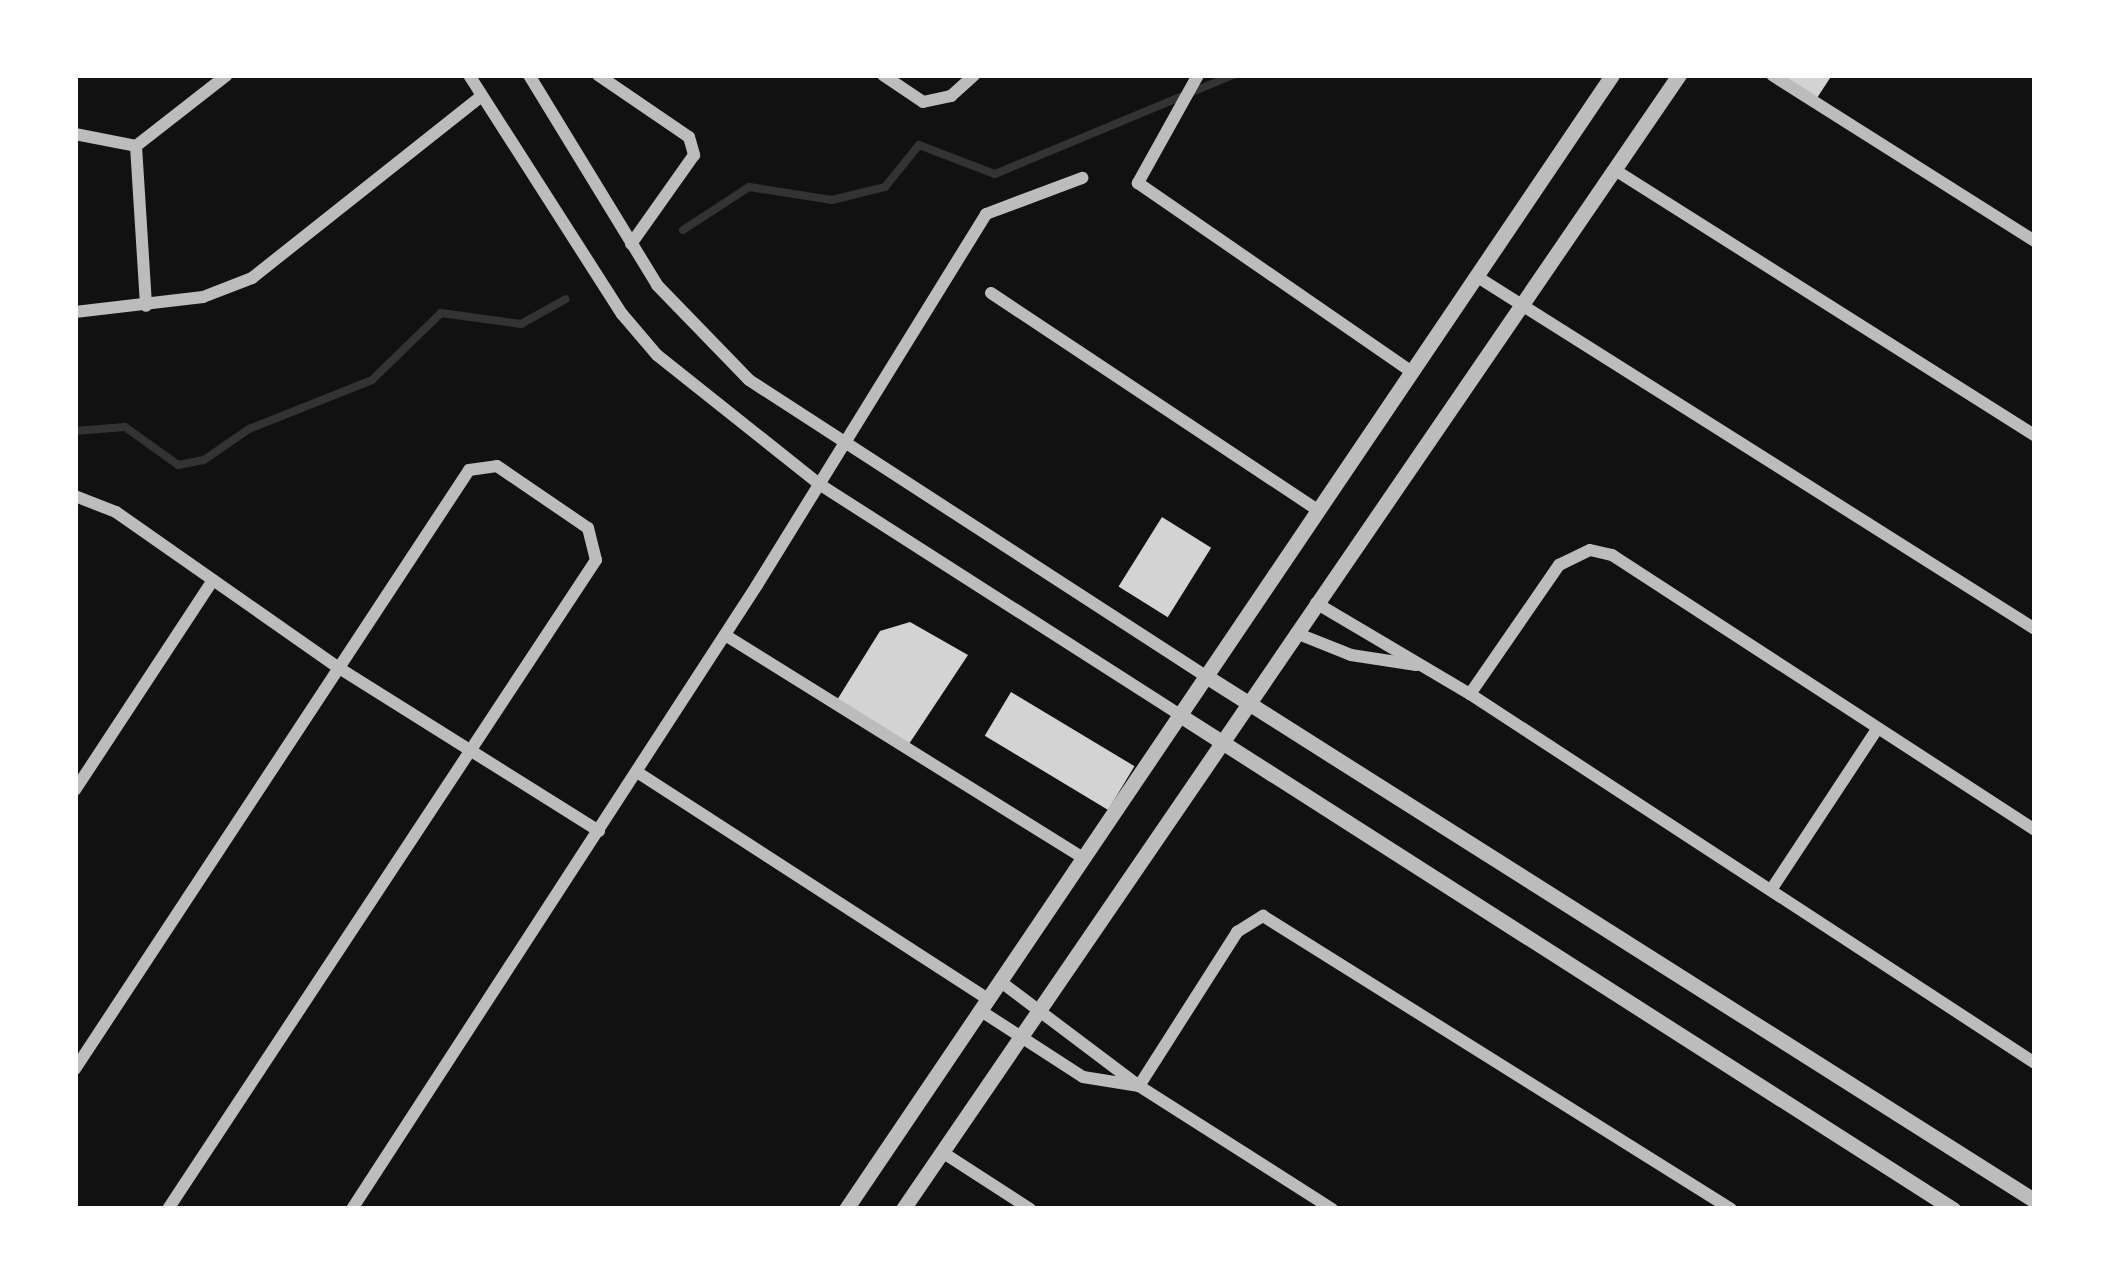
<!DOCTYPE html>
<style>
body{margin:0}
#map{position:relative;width:2110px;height:1284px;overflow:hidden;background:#111;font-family:"Varela Round",sans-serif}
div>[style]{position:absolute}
.stream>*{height:8px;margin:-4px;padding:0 4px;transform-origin:4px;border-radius:4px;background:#333}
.building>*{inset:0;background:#d3d3d3;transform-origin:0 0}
.minor>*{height:12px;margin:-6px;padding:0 6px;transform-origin:6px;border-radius:6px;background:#bcbcbc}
.tertiary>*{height:15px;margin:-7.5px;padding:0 7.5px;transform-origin:7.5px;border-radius:7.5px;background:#bcbcbc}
span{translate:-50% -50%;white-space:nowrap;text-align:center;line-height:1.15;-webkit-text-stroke:10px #fff;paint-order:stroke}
.frame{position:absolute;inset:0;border:78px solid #fff;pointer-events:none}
</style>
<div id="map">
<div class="stream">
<i style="left:683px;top:230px;width:79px;rotate:-33.1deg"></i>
<i style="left:749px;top:187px;width:84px;rotate:8.9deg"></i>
<i style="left:832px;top:200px;width:55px;rotate:-13.8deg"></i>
<i style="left:885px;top:187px;width:54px;rotate:-51deg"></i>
<i style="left:919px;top:145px;width:81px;rotate:20.9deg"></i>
<i style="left:995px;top:174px;width:258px;rotate:-22.6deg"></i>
<i style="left:75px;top:431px;width:50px;rotate:-4.6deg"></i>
<i style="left:125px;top:427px;width:65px;rotate:35.6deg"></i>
<i style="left:178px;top:465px;width:26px;rotate:-11deg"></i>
<i style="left:204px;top:460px;width:55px;rotate:-34.6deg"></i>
<i style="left:249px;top:429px;width:132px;rotate:-21.7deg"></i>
<i style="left:372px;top:380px;width:96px;rotate:-44.2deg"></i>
<i style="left:441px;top:313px;width:81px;rotate:7.8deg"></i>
<i style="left:521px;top:324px;width:51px;rotate:-29.1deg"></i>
</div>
<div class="building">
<i style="clip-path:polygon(1780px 75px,1832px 75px,1817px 98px)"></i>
<i style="left:1162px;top:517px;width:58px;height:82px;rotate:32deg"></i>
<i style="clip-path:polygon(910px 622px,968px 655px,907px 747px,837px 700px,880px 631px)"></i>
<i style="left:1011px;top:692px;width:144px;height:51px;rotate:31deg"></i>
</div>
<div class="minor">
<i style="left:469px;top:75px;width:284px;rotate:57.4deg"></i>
<i style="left:622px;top:314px;width:54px;rotate:49.5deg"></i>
<i style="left:657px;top:355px;width:207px;rotate:38.5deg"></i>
<i style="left:819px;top:484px;width:426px;rotate:32.6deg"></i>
<i style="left:529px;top:75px;width:246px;rotate:58.6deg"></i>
<i style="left:657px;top:285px;width:132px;rotate:45.9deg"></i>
<i style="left:749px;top:380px;width:542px;rotate:32.96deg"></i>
<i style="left:598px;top:75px;width:110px;rotate:34.3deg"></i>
<i style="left:689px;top:137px;width:19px;rotate:74deg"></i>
<i style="left:694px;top:155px;width:109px;rotate:125.3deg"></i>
<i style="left:883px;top:75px;width:48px;rotate:34deg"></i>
<i style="left:923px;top:102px;width:29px;rotate:-12deg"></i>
<i style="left:951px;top:96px;width:31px;rotate:-42deg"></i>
<i style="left:1198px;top:75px;width:124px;rotate:119.1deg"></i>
<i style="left:1138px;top:183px;width:331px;rotate:34.6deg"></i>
<i style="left:1772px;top:75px;width:311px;rotate:32.3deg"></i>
<i style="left:75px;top:134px;width:62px;rotate:11.1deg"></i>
<i style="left:136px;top:146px;width:115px;rotate:-38deg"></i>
<i style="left:136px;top:146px;width:160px;rotate:86.4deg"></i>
<i style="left:1615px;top:170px;width:497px;rotate:32.3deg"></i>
<i style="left:1476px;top:276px;width:661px;rotate:32.27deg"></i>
<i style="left:991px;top:293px;width:388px;rotate:33.6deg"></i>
<i style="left:75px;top:312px;width:129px;rotate:-6.7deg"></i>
<i style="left:203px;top:297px;width:53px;rotate:-21.2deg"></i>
<i style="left:252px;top:278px;width:293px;rotate:-38.4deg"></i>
<i style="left:75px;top:496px;width:44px;rotate:21.3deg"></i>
<i style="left:116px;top:512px;width:272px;rotate:35deg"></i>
<i style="left:339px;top:668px;width:307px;rotate:32.1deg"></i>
<i style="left:1316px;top:603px;width:179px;rotate:30.6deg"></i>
<i style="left:1470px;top:694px;width:675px;rotate:33.15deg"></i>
<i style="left:1296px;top:633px;width:59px;rotate:21.8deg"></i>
<i style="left:1351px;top:655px;width:66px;rotate:8.7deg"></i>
<i style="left:725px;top:635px;width:422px;rotate:31.9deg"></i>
<i style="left:1470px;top:694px;width:157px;rotate:-55.4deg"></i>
<i style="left:1559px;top:565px;width:34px;rotate:-26deg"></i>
<i style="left:1590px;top:550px;width:23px;rotate:13deg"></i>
<i style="left:1612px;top:555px;width:505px;rotate:33.03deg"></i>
<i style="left:637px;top:772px;width:419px;rotate:32.9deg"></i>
<i style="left:75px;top:790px;width:251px;rotate:-56.7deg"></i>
<i style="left:1771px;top:890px;width:193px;rotate:-56.6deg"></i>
<i style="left:1001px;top:982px;width:173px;rotate:37deg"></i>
<i style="left:1139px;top:1086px;width:229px;rotate:32.5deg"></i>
<i style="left:981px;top:1011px;width:121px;rotate:32.9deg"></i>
<i style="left:1083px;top:1077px;width:57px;rotate:9.1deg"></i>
<i style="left:75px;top:1069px;width:717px;rotate:-56.66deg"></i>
<i style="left:469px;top:470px;width:28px;rotate:-8deg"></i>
<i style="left:497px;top:466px;width:110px;rotate:34.3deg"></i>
<i style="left:588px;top:528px;width:33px;rotate:76deg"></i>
<i style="left:596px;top:560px;width:777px;rotate:123.4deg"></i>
<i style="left:1139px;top:1086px;width:183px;rotate:-57.5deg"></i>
<i style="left:1237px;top:932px;width:31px;rotate:-32deg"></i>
<i style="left:1263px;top:916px;width:552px;rotate:32.05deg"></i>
<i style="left:942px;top:1152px;width:105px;rotate:32.9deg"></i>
<i style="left:352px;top:1209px;width:744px;rotate:-57.01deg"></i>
<i style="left:757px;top:585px;width:436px;rotate:-58.3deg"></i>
<i style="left:986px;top:214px;width:103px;rotate:-20.6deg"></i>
</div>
<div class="tertiary">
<i style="left:1204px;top:675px;width:983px;rotate:32.33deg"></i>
<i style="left:1178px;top:714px;width:920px;rotate:32.57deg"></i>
<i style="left:846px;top:1209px;width:1368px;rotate:-55.96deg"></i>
<i style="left:903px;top:1209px;width:1374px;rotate:-55.62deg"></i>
</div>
<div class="frame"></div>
</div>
